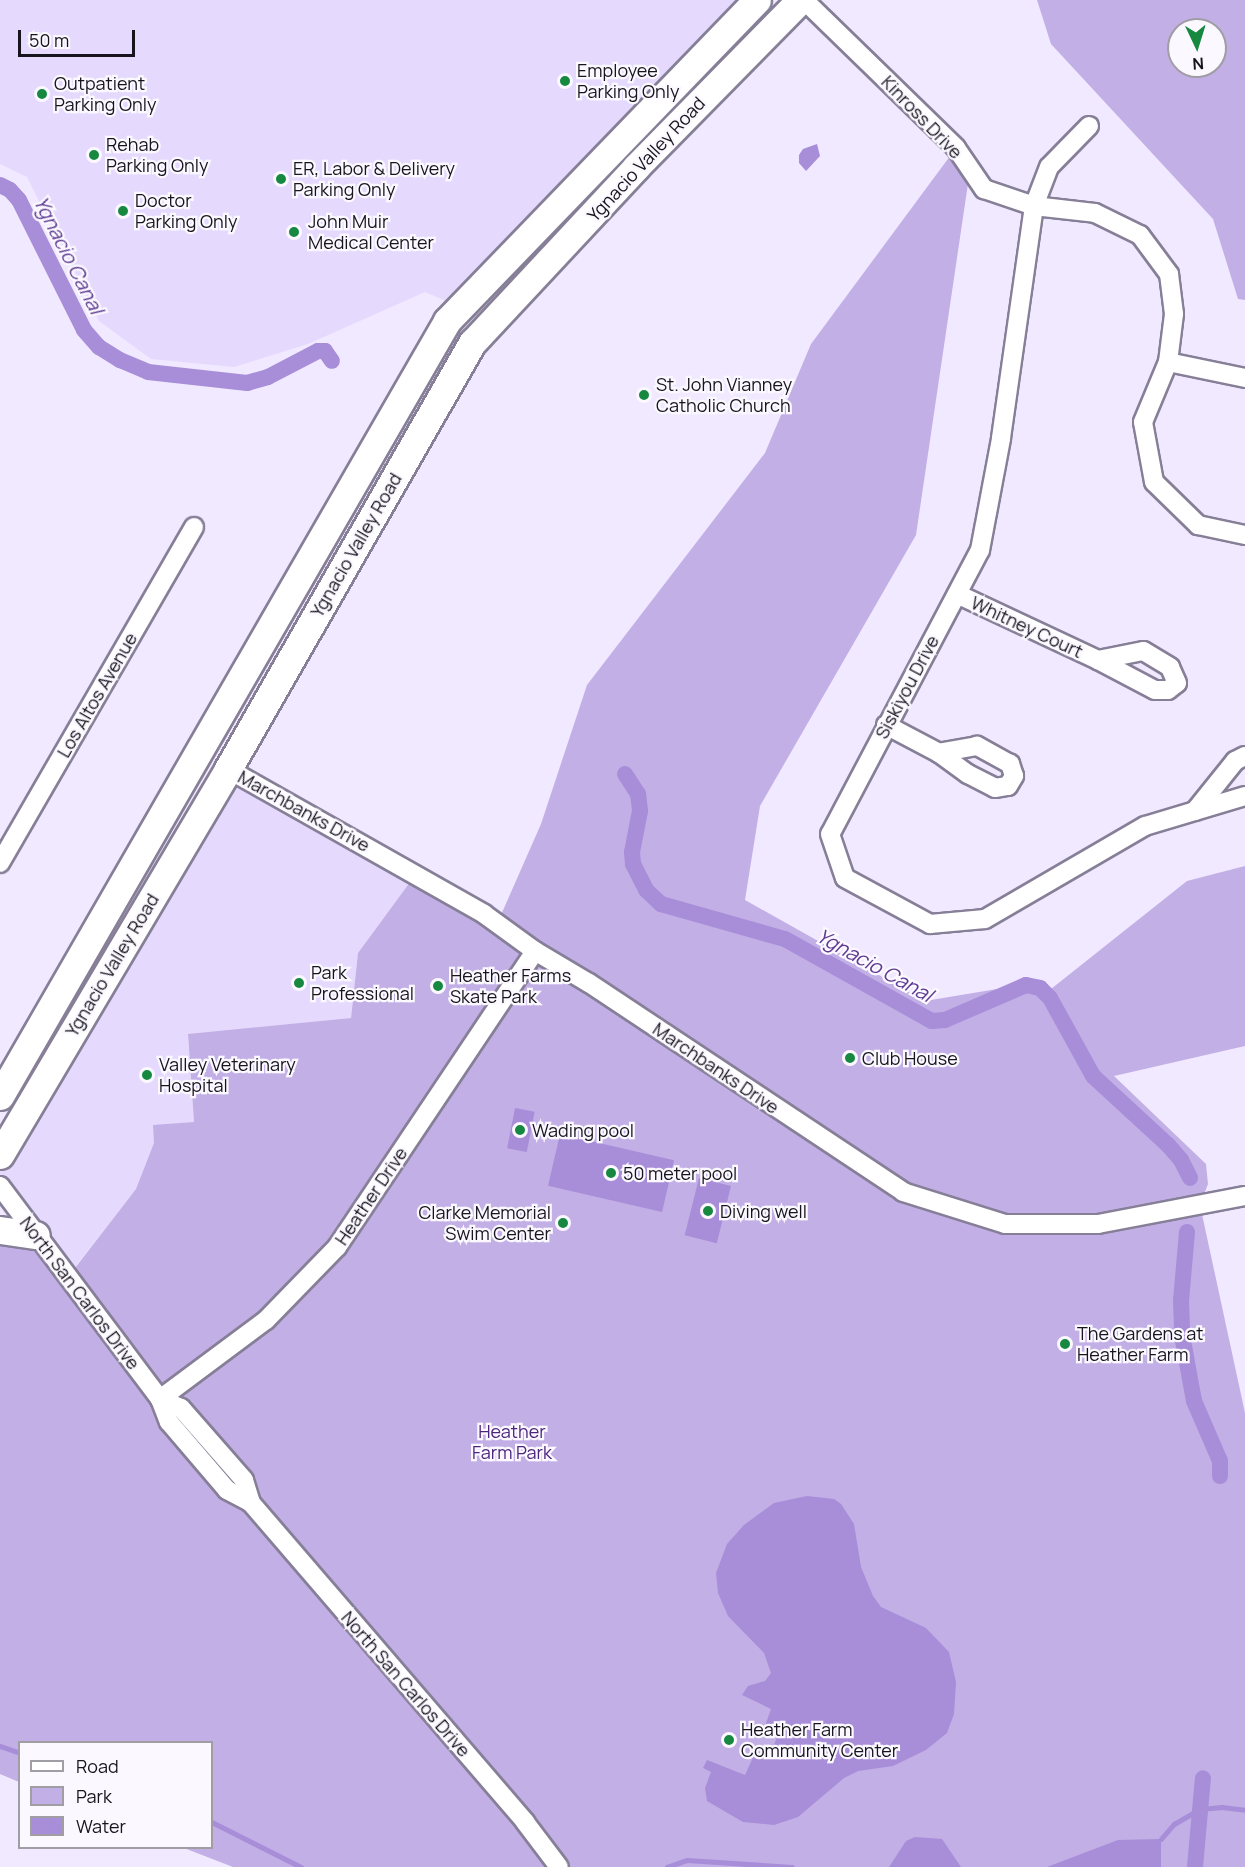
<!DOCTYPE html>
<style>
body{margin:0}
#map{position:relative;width:1245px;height:1867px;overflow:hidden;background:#f0e9ff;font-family:Manrope,sans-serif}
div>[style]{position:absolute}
.built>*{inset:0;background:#e5dafd}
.green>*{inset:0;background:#c2afe6}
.water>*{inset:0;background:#a88dd8;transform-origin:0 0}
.stream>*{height:4.5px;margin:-2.25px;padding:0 2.25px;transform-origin:2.25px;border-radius:2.25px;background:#a88dd8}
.canal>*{height:16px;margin:-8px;padding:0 8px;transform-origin:8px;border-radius:8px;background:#a88dd8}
.roads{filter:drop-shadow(2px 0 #867f97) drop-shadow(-2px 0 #867f97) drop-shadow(0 2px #867f97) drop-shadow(0 -2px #867f97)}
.minor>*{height:18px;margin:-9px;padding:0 9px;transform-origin:9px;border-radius:9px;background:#fff}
.highway>*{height:27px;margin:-13.5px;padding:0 13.5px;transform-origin:13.5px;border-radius:13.5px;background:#fff}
.dots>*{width:16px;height:16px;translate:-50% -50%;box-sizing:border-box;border:3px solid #fbf9ff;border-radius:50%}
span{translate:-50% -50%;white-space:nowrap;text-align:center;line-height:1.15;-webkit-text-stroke:4.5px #fbf9ff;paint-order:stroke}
.poi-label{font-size:18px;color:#17141d}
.left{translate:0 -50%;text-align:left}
.right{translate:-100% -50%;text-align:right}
.street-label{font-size:18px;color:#17141d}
.park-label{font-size:18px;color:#4c267d}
.water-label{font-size:20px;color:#5e3a92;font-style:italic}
.legend{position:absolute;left:18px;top:1741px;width:195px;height:108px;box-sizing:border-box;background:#fbf9ff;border:2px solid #a09da5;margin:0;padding:8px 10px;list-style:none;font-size:18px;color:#17141d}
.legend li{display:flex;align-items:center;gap:12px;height:30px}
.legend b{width:30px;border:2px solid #a09da5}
.north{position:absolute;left:1167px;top:18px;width:60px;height:60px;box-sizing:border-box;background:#fbf9ff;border:2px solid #a09da5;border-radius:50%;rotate:176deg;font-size:16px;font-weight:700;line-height:24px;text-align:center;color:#17141d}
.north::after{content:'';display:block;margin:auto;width:21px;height:27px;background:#168840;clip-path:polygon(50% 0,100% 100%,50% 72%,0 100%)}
.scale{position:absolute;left:18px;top:30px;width:117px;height:27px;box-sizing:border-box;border:3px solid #17141d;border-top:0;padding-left:8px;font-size:18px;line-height:21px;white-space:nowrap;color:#17141d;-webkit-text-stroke:4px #fbf9ff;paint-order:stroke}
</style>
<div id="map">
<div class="built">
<i style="clip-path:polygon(0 0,757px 0,460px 307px,425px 292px,308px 344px,234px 367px,151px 359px,99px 321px,27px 177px,0 164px)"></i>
<i style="clip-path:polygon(228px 769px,416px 874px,358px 953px,351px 1018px,188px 1035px,194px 1122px,158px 1131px,148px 1165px,136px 1189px,67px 1277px,0 1186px,0 1155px)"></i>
</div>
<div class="green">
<i style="clip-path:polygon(evenodd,1037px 0,1245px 0,1245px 300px,1238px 299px,1213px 219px,1051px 44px,1037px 0,1179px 30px,1215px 30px,1215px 66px,1179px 66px,1179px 30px)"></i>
<i style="clip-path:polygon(956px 148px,970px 170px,916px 535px,760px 806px,745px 900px,925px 1001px,1045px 981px,1051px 989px,1187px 881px,1245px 866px,1245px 1046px,1114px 1076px,1206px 1164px,1208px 1184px,1200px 1205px,1245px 1413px,1245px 1867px,233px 1867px,184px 1848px,212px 1848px,212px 1742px,20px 1742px,19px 1782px,0 1774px,0 1230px,36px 1235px,68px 1277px,136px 1189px,154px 1143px,153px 1125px,194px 1122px,188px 1034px,351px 1018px,358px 953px,416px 874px,497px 924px,541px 824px,587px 685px,765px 453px,811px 344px)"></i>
</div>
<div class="water">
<i style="clip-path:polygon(817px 144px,820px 156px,806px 171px,799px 163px,799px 155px,803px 149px)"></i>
<i style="left:515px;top:1108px;width:20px;height:41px;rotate:11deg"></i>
<i style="left:560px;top:1134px;width:117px;height:53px;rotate:13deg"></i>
<i style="left:699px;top:1178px;width:33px;height:59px;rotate:14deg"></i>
<i style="clip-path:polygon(807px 1496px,834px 1499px,841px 1504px,854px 1524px,861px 1567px,873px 1596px,881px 1607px,926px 1628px,949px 1652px,956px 1682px,954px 1714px,947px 1733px,926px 1750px,893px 1766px,858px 1771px,844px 1778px,798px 1817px,774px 1825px,743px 1822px,707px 1801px,705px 1788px,711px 1772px,703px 1768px,707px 1760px,745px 1775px,755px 1753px,769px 1758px,777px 1737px,764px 1729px,771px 1709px,742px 1695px,748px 1686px,765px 1681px,771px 1673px,764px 1653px,728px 1616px,718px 1593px,716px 1573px,727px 1544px,744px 1525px,774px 1503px)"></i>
<i style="clip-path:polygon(915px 1837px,942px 1839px,961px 1867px,889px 1867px,906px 1841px)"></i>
<i style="clip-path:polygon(1161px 1839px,1161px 1867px,1047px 1867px,1118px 1840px)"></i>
</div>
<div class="stream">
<i style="left:0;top:1746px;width:21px;rotate:19deg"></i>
<i style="left:212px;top:1822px;width:100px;rotate:26.8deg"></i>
<i style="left:1161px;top:1839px;width:20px;rotate:-49deg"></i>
<i style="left:1174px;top:1824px;width:30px;rotate:-30deg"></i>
<i style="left:1200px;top:1809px;width:22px;rotate:-5deg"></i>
<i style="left:1222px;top:1807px;width:23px;rotate:7deg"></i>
<i style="left:667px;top:1867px;width:21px;rotate:-19deg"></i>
<i style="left:687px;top:1860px;width:105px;rotate:3.8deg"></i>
</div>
<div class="canal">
<i style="left:0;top:185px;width:11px;rotate:27deg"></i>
<i style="left:10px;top:190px;width:13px;rotate:48deg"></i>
<i style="left:19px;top:200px;width:145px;rotate:63.4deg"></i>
<i style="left:84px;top:330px;width:23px;rotate:49deg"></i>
<i style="left:99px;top:347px;width:25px;rotate:32deg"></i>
<i style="left:120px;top:360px;width:30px;rotate:23deg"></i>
<i style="left:148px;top:372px;width:100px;rotate:6.3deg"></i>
<i style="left:247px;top:383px;width:22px;rotate:-16deg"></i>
<i style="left:268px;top:377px;width:56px;rotate:-27.5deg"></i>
<i style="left:318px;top:351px;width:7px"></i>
<i style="left:325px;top:351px;width:12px;rotate:55deg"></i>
<i style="left:625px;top:774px;width:24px;rotate:57deg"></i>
<i style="left:638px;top:794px;width:17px;rotate:83deg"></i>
<i style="left:640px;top:811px;width:42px;rotate:101deg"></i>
<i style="left:632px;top:852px;width:12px;rotate:85deg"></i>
<i style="left:633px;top:864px;width:29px;rotate:63deg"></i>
<i style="left:646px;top:890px;width:21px;rotate:43deg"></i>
<i style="left:661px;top:904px;width:129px;rotate:15.8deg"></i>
<i style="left:785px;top:939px;width:168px;rotate:29.2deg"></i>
<i style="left:932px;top:1021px;width:13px;rotate:-4deg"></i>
<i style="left:945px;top:1020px;width:88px;rotate:-23.4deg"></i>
<i style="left:1026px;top:985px;width:14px;rotate:12deg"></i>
<i style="left:1040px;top:988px;width:14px;rotate:45deg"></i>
<i style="left:1050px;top:998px;width:89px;rotate:61.1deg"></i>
<i style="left:1093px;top:1076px;width:102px;rotate:42.6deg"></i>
<i style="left:1168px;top:1145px;width:20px;rotate:49deg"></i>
<i style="left:1181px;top:1160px;width:20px;rotate:63deg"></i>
<i style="left:1187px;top:1232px;width:68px;rotate:95deg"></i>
<i style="left:1181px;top:1300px;width:35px;rotate:88deg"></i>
<i style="left:1182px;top:1335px;width:67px;rotate:79.7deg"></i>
<i style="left:1194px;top:1401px;width:65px;rotate:66.6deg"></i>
<i style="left:1220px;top:1461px;width:15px;rotate:90deg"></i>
<i style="left:1195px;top:1867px;width:89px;rotate:-84.9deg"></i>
</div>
<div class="roads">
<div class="minor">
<i style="left:804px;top:0;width:212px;rotate:44.2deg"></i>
<i style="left:956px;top:148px;width:50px;rotate:55.7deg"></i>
<i style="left:984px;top:189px;width:53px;rotate:18.8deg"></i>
<i style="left:1034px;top:206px;width:61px;rotate:6.5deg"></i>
<i style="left:1095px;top:213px;width:50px;rotate:26.1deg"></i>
<i style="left:1140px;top:235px;width:49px;rotate:53.4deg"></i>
<i style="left:1169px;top:274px;width:40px;rotate:82.9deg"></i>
<i style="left:1174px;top:314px;width:48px;rotate:97.1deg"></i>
<i style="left:1168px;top:362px;width:65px;rotate:112.6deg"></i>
<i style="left:1143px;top:422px;width:61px;rotate:79.6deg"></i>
<i style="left:1154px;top:482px;width:62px;rotate:44.3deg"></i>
<i style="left:1198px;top:525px;width:48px;rotate:12deg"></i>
<i style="left:1089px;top:126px;width:57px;rotate:134.3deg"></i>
<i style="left:1049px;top:167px;width:42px;rotate:111deg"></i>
<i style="left:1034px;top:206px;width:235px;rotate:98.1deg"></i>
<i style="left:1001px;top:439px;width:113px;rotate:100.7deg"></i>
<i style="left:980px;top:550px;width:321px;rotate:117.8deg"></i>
<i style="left:830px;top:834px;width:46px;rotate:71.2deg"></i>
<i style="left:845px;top:878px;width:97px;rotate:28.4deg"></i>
<i style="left:930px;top:924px;width:55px;rotate:-5.2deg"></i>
<i style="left:985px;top:919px;width:185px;rotate:-30.2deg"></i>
<i style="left:1145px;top:826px;width:104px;rotate:-16.7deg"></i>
<i style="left:1168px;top:362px;width:79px;rotate:11.7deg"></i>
<i style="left:957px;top:594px;width:156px;rotate:25.1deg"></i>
<i style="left:1098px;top:660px;width:64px;rotate:27.8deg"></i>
<i style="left:1155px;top:690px;width:13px"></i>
<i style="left:1168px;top:690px;width:11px;rotate:-38deg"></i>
<i style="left:1177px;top:683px;width:17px;rotate:-114deg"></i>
<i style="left:1170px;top:667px;width:31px;rotate:-149deg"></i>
<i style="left:1143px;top:651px;width:46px;rotate:168.7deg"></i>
<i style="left:886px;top:725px;width:60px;rotate:27.8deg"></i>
<i style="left:939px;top:753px;width:36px;rotate:36deg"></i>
<i style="left:968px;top:774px;width:30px;rotate:27deg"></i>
<i style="left:995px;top:788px;width:13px;rotate:-9deg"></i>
<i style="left:1008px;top:786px;width:12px;rotate:-59deg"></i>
<i style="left:1014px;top:776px;width:13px;rotate:-108deg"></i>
<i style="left:1010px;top:764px;width:38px;rotate:-151deg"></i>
<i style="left:977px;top:746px;width:39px;rotate:170deg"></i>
<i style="left:228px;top:769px;width:294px;rotate:29.5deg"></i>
<i style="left:484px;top:914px;width:63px;rotate:36deg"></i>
<i style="left:535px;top:951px;width:63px;rotate:30.7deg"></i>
<i style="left:589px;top:983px;width:377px;rotate:33.6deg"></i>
<i style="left:903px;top:1192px;width:107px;rotate:17.4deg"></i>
<i style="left:1005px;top:1224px;width:93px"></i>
<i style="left:1098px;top:1224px;width:150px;rotate:-10.8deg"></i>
<i style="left:1195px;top:811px;width:64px;rotate:-51.3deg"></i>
<i style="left:1235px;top:761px;width:11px;rotate:-27deg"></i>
<i style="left:0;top:863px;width:388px;rotate:-60deg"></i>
<i style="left:0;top:1186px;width:266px;rotate:53.1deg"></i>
<i style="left:160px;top:1399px;width:25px;rotate:69deg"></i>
<i style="left:169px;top:1422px;width:89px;rotate:49.5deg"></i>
<i style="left:227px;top:1490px;width:27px;rotate:28deg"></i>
<i style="left:251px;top:1503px;width:24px;rotate:-107deg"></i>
<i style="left:244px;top:1480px;width:96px;rotate:-131.2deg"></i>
<i style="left:181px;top:1408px;width:23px;rotate:-157deg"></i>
<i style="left:160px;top:1399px;width:132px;rotate:-36.7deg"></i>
<i style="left:266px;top:1320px;width:102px;rotate:-45.8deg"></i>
<i style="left:337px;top:1247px;width:356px;rotate:-56.2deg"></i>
<i style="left:251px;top:1503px;width:421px;rotate:49.3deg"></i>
<i style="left:525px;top:1822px;width:56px;rotate:52.9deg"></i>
</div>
<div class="highway">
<i style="left:0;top:1096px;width:895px;rotate:-60.02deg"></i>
<i style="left:447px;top:321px;width:446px;rotate:-46deg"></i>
<i style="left:0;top:1155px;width:448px;rotate:-59.4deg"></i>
<i style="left:228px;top:769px;width:492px;rotate:-60.2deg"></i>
<i style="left:473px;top:342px;width:239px;rotate:-47deg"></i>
<i style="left:636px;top:167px;width:234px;rotate:-45.5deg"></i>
<i style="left:0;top:1230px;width:36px;rotate:8deg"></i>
</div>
</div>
<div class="dots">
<i style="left:565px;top:81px;background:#168840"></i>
<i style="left:42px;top:94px;background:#168840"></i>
<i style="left:94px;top:155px;background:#168840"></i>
<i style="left:281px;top:179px;background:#168840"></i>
<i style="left:123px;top:211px;background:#168840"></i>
<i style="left:294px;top:232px;background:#168840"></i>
<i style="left:644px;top:395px;background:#168840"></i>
<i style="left:299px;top:983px;background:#168840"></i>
<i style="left:438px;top:986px;background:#168840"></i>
<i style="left:850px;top:1058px;background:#168840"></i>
<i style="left:147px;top:1075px;background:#168840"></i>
<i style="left:520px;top:1130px;background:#168840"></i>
<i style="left:611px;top:1173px;background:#168840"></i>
<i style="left:708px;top:1211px;background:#168840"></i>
<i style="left:563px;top:1223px;background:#168840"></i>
<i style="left:1065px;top:1344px;background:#168840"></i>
<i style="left:729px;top:1740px;background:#168840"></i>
</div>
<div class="poi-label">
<span class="left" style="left:577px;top:81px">Employee<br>Parking Only</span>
<span class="left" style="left:54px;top:94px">Outpatient<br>Parking Only</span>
<span class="left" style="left:106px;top:155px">Rehab<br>Parking Only</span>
<span class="left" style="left:293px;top:179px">ER, Labor &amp; Delivery<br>Parking Only</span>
<span class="left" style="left:135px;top:211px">Doctor<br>Parking Only</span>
<span class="left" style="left:308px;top:232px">John Muir<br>Medical Center</span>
<span class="left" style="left:656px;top:395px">St. John Vianney<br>Catholic Church</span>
<span class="left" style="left:311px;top:983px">Park<br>Professional</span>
<span class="left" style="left:450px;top:986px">Heather Farms<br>Skate Park</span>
<span class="left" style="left:862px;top:1058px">Club House</span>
<span class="left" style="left:159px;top:1075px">Valley Veterinary<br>Hospital</span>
<span class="left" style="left:532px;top:1130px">Wading pool</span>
<span class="left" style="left:623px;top:1173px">50 meter pool</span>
<span class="left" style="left:720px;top:1211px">Diving well</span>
<span class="right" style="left:551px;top:1223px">Clarke Memorial<br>Swim Center</span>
<span class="left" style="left:1077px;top:1344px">The Gardens at<br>Heather Farm</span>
<span class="left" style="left:741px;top:1740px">Heather Farm<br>Community Center</span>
</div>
<div class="street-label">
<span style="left:922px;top:117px;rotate:46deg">Kinross Drive</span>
<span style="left:646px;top:159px;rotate:-47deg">Ygnacio Valley Road</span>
<span style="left:356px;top:545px;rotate:-60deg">Ygnacio Valley Road</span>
<span style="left:1027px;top:627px;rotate:25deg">Whitney Court</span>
<span style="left:907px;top:687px;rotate:-62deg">Siskiyou Drive</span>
<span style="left:97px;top:695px;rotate:-60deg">Los Altos Avenue</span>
<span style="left:304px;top:811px;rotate:29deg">Marchbanks Drive</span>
<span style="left:112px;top:965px;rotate:-59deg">Ygnacio Valley Road</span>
<span style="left:716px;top:1068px;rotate:34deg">Marchbanks Drive</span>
<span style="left:371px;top:1196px;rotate:-56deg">Heather Drive</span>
<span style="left:80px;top:1293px;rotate:53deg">North San Carlos Drive</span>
<span style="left:406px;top:1684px;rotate:49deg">North San Carlos Drive</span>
</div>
<div class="park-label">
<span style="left:512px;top:1442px">Heather<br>Farm Park</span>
</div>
<div class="water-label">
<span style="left:69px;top:255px;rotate:63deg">Ygnacio Canal</span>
<span style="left:875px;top:965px;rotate:29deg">Ygnacio Canal</span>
</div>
<ul class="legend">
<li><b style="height:8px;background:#fff"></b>Road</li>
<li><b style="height:16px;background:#c2afe6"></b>Park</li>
<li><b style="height:16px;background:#a88dd8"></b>Water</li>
</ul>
<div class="north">N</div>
<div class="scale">50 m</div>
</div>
